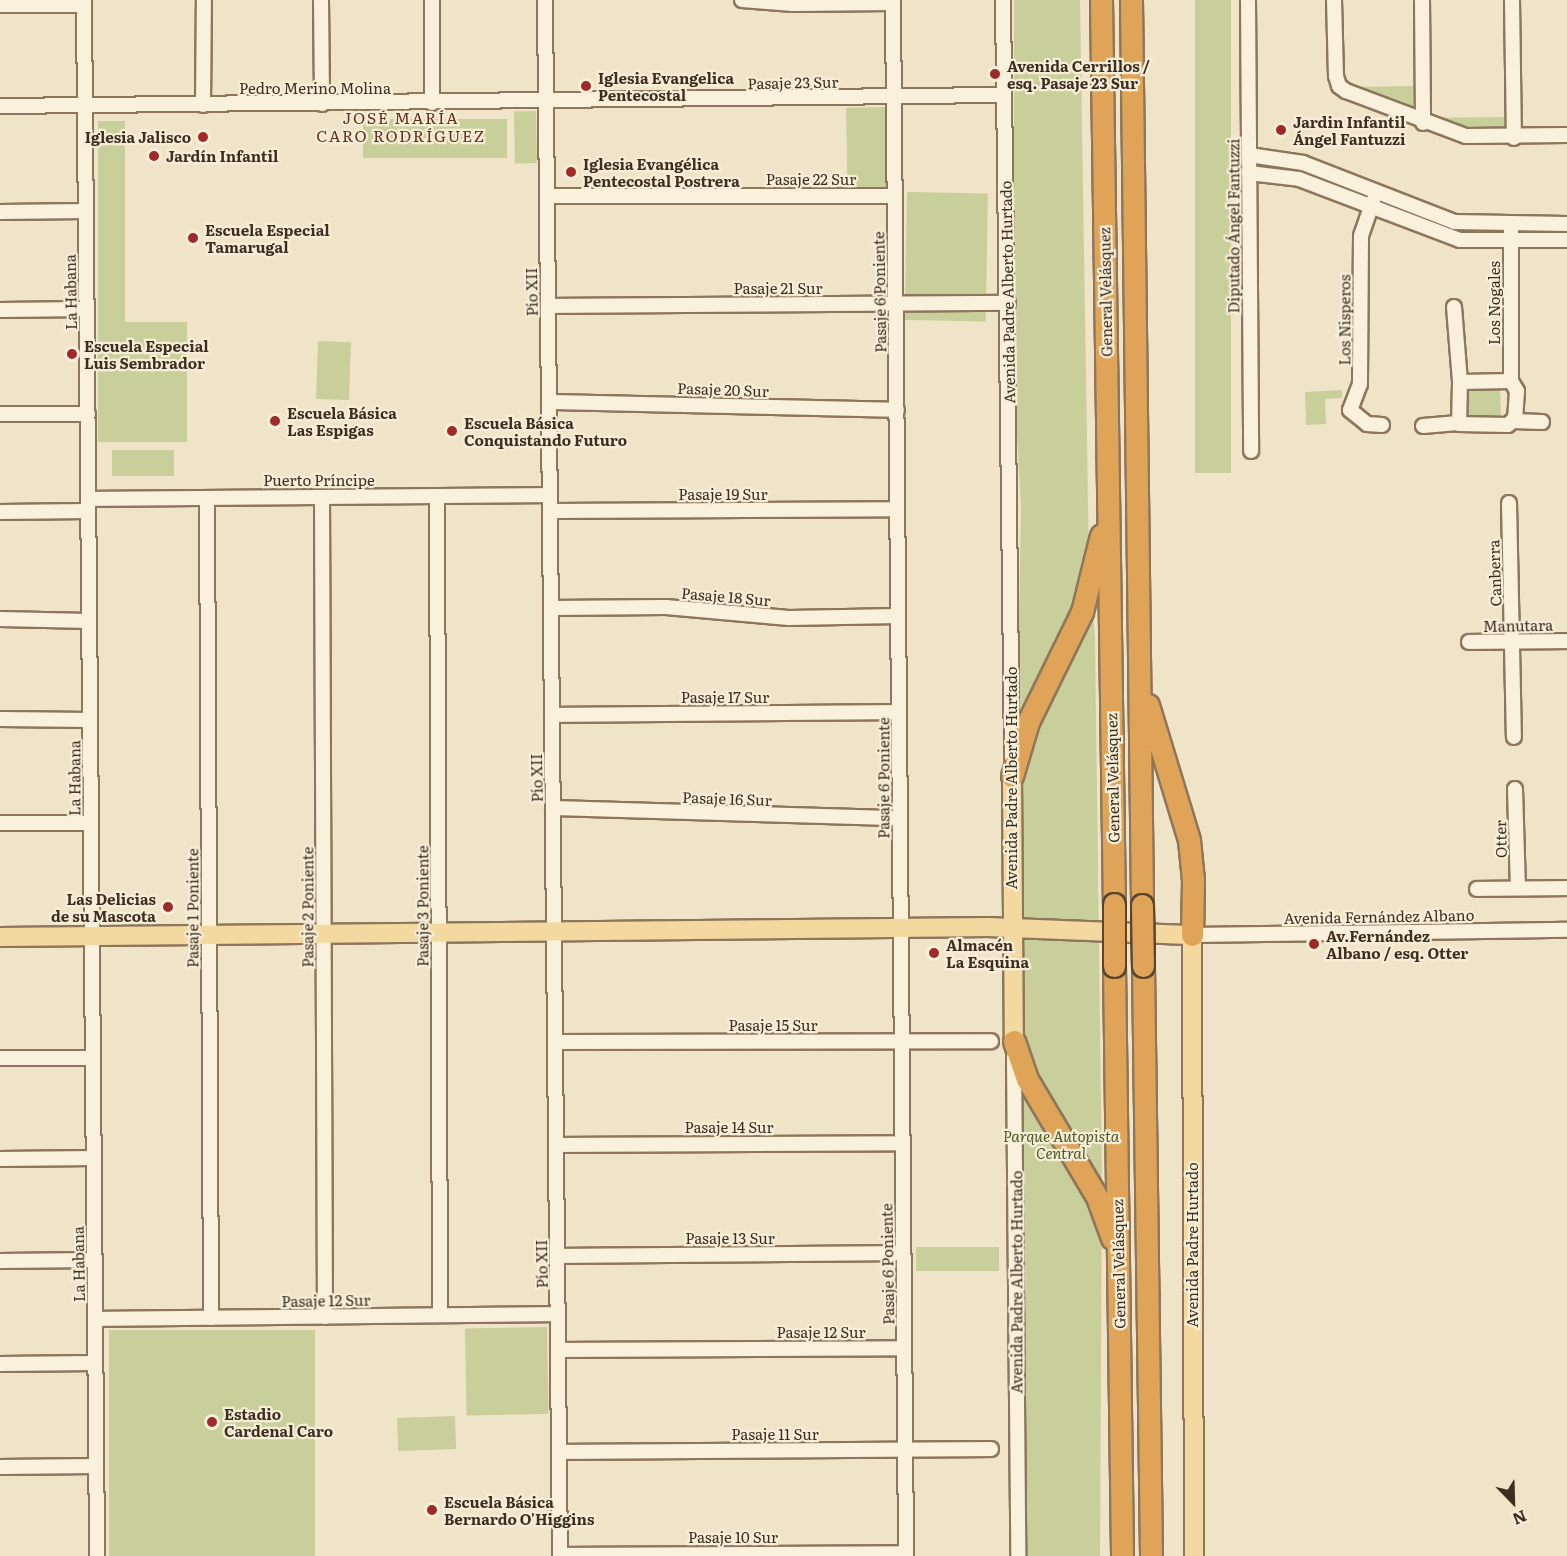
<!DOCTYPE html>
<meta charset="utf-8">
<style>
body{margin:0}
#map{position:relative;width:1567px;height:1556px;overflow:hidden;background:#f0e4c8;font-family:Literata,serif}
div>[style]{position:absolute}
.green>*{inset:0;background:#c9cf9b;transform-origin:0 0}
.roads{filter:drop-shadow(2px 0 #8d765c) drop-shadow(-2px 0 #8d765c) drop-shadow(0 2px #8d765c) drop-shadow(0 -2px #8d765c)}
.minor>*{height:14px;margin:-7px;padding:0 7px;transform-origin:7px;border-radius:7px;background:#faf1dc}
.major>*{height:18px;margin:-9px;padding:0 9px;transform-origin:9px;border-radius:9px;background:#f3d9a0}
.highway>*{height:21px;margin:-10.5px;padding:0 10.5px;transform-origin:10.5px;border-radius:10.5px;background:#e0a458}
.bridges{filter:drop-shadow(2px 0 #5b4430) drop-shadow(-2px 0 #5b4430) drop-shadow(0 2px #5b4430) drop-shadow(0 -2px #5b4430)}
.highway-bridge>*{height:21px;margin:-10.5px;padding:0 10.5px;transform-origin:10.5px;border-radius:10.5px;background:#e0a458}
.dots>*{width:16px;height:16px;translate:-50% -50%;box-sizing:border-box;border:3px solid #f7eed8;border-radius:50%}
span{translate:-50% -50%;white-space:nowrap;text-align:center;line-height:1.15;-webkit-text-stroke:4.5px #f7eed8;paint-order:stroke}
.poi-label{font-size:15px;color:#3d2e20;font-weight:700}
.left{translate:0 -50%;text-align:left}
.right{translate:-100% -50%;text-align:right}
.street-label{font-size:15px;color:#3d2e20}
.park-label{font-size:15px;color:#4d5a26;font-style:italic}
.neighbourhood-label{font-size:16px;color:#6b2e1e;letter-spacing:1.5px}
.north{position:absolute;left:1483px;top:1472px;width:60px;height:60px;-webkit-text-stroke:4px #f7eed8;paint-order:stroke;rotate:157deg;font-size:16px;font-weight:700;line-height:24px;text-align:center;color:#3d2e20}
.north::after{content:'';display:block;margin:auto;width:21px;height:27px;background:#3d2e20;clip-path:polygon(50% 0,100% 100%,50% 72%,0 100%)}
</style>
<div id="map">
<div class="green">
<i style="clip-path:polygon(1014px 0,1080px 0,1089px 566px,1095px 636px,1102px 1180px,1100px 1556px,1027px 1556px,1017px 734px,1021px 507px,1014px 381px)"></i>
<i style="left:1195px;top:0;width:36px;height:473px"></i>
<i style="clip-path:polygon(1414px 86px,1415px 114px,1352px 87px)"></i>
<i style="left:886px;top:107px;width:80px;height:40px;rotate:89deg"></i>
<i style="left:536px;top:111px;width:52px;height:22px;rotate:89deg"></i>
<i style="clip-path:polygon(1505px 117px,1506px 133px,1470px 133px,1431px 118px)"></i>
<i style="left:507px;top:119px;width:39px;height:144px;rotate:90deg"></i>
<i style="clip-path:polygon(98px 121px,125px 121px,125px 322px,187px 322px,187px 442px,98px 442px)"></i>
<i style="left:907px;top:192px;width:81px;height:128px;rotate:1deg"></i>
<i style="left:318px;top:341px;width:33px;height:58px;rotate:2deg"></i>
<i style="left:1500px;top:388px;width:31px;height:38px;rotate:88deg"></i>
<i style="clip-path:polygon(1342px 390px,1342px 398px,1325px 399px,1326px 424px,1306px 425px,1305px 392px)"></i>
<i style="left:174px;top:450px;width:26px;height:62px;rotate:90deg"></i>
<i style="left:999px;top:1247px;width:24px;height:83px;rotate:90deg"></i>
<i style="left:547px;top:1327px;width:87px;height:82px;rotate:89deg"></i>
<i style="left:315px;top:1330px;width:226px;height:206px;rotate:90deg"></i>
<i style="left:455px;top:1416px;width:33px;height:58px;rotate:88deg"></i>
</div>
<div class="roads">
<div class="minor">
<i style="left:84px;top:0;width:1556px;rotate:89.52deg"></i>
<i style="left:321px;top:0;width:104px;rotate:89.4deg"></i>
<i style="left:545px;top:0;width:1556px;rotate:89.45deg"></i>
<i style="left:742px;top:0;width:51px;rotate:4.5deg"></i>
<i style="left:793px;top:4px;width:100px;rotate:-0.6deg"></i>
<i style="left:893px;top:0;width:1556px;rotate:89.52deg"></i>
<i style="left:1003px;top:0;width:757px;rotate:89.32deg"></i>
<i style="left:1248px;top:0;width:451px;rotate:89.6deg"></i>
<i style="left:1334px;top:0;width:76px;rotate:88.5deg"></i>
<i style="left:1336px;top:76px;width:10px;rotate:73deg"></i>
<i style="left:1339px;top:86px;width:9px;rotate:36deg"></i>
<i style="left:1346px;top:91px;width:128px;rotate:20.6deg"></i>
<i style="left:1466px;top:136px;width:101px;rotate:-0.6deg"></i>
<i style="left:1422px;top:0;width:123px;rotate:89.5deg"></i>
<i style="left:1512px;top:0;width:138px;rotate:89.2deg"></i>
<i style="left:0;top:5px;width:84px"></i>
<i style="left:432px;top:103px;width:103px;rotate:-90deg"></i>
<i style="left:203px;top:105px;width:105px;rotate:-89.5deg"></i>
<i style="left:0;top:106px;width:1004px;rotate:-0.63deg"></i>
<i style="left:1249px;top:155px;width:55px;rotate:8.4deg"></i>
<i style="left:1303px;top:163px;width:162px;rotate:21.3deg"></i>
<i style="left:1454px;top:222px;width:113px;rotate:1deg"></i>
<i style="left:1249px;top:173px;width:50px;rotate:6.8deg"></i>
<i style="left:1299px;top:179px;width:172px;rotate:20.8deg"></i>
<i style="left:1460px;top:240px;width:107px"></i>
<i style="left:547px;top:196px;width:348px"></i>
<i style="left:1373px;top:201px;width:37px;rotate:109deg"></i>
<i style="left:1361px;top:236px;width:148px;rotate:90.4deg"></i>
<i style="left:1360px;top:384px;width:28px;rotate:111deg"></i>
<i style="left:1350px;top:410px;width:22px;rotate:39deg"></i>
<i style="left:1367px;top:424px;width:15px;rotate:4deg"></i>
<i style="left:0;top:212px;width:86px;rotate:-0.7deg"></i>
<i style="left:1511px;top:225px;width:156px;rotate:90deg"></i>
<i style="left:1511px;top:381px;width:12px;rotate:59deg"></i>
<i style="left:1517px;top:391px;width:27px;rotate:94deg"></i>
<i style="left:1515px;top:418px;width:10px;rotate:135deg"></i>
<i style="left:1508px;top:425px;width:49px;rotate:-178.8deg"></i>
<i style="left:1459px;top:424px;width:42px;rotate:-88.6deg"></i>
<i style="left:1460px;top:382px;width:51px;rotate:-1.1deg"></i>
<i style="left:548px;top:306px;width:460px;rotate:-0.4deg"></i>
<i style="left:1454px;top:307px;width:75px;rotate:85.4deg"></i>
<i style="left:0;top:310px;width:87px;rotate:-0.7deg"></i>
<i style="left:549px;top:402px;width:348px;rotate:1.3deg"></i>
<i style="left:0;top:414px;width:88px"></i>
<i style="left:1513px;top:421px;width:29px;rotate:2deg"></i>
<i style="left:1423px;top:426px;width:35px;rotate:-5deg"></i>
<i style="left:437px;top:496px;width:819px;rotate:89.79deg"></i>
<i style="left:322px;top:497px;width:820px;rotate:89.79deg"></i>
<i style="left:207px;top:498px;width:820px;rotate:89.72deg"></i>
<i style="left:88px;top:499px;width:462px;rotate:-0.5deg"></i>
<i style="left:1509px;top:503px;width:234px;rotate:88.8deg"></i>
<i style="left:550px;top:511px;width:347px;rotate:-0.3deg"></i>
<i style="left:0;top:512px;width:88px;rotate:-0.7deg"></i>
<i style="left:551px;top:608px;width:115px;rotate:-0.5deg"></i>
<i style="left:666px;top:607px;width:123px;rotate:5.1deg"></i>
<i style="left:789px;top:618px;width:109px;rotate:-1.1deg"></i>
<i style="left:0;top:619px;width:89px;rotate:1.3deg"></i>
<i style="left:1469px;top:642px;width:98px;rotate:-0.6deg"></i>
<i style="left:552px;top:715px;width:347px;rotate:-0.5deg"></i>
<i style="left:0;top:719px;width:90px;rotate:0.6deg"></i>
<i style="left:1515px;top:789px;width:99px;rotate:88.3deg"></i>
<i style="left:553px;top:808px;width:347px;rotate:1.7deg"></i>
<i style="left:0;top:823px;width:91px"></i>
<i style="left:1477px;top:889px;width:90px;rotate:-0.6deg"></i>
<i style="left:1192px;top:935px;width:375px;rotate:-0.8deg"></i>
<i style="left:555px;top:1042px;width:436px;rotate:-0.1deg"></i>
<i style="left:1014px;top:1057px;width:499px;rotate:89.5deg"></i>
<i style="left:0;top:1058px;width:93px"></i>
<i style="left:556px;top:1145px;width:347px;rotate:-0.3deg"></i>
<i style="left:0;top:1159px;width:94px;rotate:-0.6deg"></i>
<i style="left:557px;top:1256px;width:346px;rotate:-0.5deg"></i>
<i style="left:0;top:1261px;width:95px;rotate:-0.6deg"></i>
<i style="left:95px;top:1319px;width:463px;rotate:-0.6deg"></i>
<i style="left:558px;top:1350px;width:346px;rotate:-0.3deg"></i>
<i style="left:0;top:1364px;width:95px;rotate:-0.6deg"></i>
<i style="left:559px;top:1452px;width:432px;rotate:-0.4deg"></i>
<i style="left:0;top:1467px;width:96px;rotate:-0.6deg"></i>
<i style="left:560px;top:1555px;width:346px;rotate:-0.3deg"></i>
</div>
<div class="major">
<i style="left:1012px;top:776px;width:265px;rotate:89.6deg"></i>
<i style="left:0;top:937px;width:990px;rotate:-0.58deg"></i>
<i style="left:990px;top:927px;width:202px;rotate:2.3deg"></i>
<i style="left:1192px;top:935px;width:621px;rotate:89.82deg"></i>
</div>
<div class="highway">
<i style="left:1101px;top:0;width:904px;rotate:89.18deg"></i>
<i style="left:1131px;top:0;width:905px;rotate:89.3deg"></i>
<i style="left:1148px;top:705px;width:141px;rotate:73.1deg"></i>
<i style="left:1189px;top:840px;width:40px;rotate:84.3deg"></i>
<i style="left:1193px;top:880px;width:55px;rotate:91deg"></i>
<i style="left:1012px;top:776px;width:56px;rotate:-73.5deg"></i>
<i style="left:1028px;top:722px;width:123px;rotate:-63.9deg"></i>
<i style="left:1082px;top:612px;width:79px;rotate:-76.1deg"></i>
<i style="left:1114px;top:966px;width:590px;rotate:89.22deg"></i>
<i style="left:1143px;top:966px;width:590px;rotate:89.22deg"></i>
<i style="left:1014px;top:1041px;width:40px;rotate:71.1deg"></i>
<i style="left:1027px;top:1079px;width:137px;rotate:59.3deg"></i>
<i style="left:1097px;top:1197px;width:44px;rotate:69.9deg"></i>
</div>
</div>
<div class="bridges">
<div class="highway-bridge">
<i style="left:1114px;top:904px;width:62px;rotate:90deg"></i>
<i style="left:1142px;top:905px;width:61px;rotate:89.1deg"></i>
</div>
</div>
<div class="dots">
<i style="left:995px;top:74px;background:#9e2a2b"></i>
<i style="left:586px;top:86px;background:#9e2a2b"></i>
<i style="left:1281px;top:130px;background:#9e2a2b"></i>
<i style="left:203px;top:137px;background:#9e2a2b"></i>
<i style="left:154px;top:156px;background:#9e2a2b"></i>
<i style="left:571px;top:172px;background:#9e2a2b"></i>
<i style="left:193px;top:238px;background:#9e2a2b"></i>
<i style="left:72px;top:354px;background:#9e2a2b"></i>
<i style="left:275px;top:421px;background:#9e2a2b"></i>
<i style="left:452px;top:431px;background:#9e2a2b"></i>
<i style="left:168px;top:907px;background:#9e2a2b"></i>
<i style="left:1314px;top:944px;background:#9e2a2b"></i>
<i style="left:934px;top:953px;background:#9e2a2b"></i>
<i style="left:212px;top:1422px;background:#9e2a2b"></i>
<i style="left:432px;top:1510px;background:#9e2a2b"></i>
</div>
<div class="poi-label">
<span class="left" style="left:1007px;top:74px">Avenida Cerrillos /<br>esq. Pasaje 23 Sur</span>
<span class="left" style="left:598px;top:86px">Iglesia Evangelica<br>Pentecostal</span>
<span class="left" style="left:1293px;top:130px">Jardin Infantil<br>Ángel Fantuzzi</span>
<span class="right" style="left:191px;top:137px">Iglesia Jalisco</span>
<span class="left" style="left:166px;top:156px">Jardín Infantil</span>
<span class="left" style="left:583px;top:172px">Iglesia Evangélica<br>Pentecostal Postrera</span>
<span class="left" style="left:205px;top:238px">Escuela Especial<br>Tamarugal</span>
<span class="left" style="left:84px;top:354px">Escuela Especial<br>Luis Sembrador</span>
<span class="left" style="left:287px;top:421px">Escuela Básica<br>Las Espigas</span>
<span class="left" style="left:464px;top:431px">Escuela Básica<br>Conquistando Futuro</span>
<span class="right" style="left:156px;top:907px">Las Delicias<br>de su Mascota</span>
<span class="left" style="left:1326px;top:944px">Av.Fernández<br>Albano / esq. Otter</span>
<span class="left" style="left:946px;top:953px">Almacén<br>La Esquina</span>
<span class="left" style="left:224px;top:1422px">Estadio<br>Cardenal Caro</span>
<span class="left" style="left:444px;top:1510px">Escuela Básica<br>Bernardo O'Higgins</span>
</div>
<div class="street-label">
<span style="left:793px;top:82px;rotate:-1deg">Pasaje 23 Sur</span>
<span style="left:315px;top:88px">Pedro Merino Molina</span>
<span style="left:811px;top:179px">Pasaje 22 Sur</span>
<span style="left:1233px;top:226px;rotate:-90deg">Diputado Ángel Fantuzzi</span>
<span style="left:778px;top:288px">Pasaje 21 Sur</span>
<span style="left:70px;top:292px;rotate:-91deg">La Habana</span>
<span style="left:531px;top:292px;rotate:-91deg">Pío XII</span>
<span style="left:879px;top:292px;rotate:-91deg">Pasaje 6 Poniente</span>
<span style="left:1007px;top:292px;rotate:-91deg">Avenida Padre Alberto Hurtado</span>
<span style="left:1105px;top:292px;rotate:-91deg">General Velásquez</span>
<span style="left:1494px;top:303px;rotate:-90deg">Los Nogales</span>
<span style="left:1344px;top:320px;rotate:-90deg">Los Nisperos</span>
<span style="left:723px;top:389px;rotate:2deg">Pasaje 20 Sur</span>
<span style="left:319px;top:480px">Puerto Príncipe</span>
<span style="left:723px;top:494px">Pasaje 19 Sur</span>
<span style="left:1494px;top:573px;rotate:-92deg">Canberra</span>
<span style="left:726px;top:596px;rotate:5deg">Pasaje 18 Sur</span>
<span style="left:1518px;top:625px;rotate:-1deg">Manutara</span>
<span style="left:725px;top:697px">Pasaje 17 Sur</span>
<span style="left:74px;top:778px;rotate:-90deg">La Habana</span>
<span style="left:536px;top:778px;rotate:-91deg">Pío XII</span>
<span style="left:883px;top:778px;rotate:-90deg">Pasaje 6 Poniente</span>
<span style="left:1011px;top:778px;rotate:-90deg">Avenida Padre Alberto Hurtado</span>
<span style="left:1112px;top:778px;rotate:-91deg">General Velásquez</span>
<span style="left:727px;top:798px;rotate:2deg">Pasaje 16 Sur</span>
<span style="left:1500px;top:839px;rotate:-91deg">Otter</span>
<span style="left:422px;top:906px;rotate:-90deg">Pasaje 3 Poniente</span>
<span style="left:307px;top:907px;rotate:-90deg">Pasaje 2 Poniente</span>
<span style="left:192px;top:908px;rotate:-90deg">Pasaje 1 Poniente</span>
<span style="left:1379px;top:916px;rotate:-1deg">Avenida Fernández Albano</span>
<span style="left:773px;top:1025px">Pasaje 15 Sur</span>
<span style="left:729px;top:1127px">Pasaje 14 Sur</span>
<span style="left:730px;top:1238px">Pasaje 13 Sur</span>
<span style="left:1192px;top:1245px;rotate:-90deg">Avenida Padre Hurtado</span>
<span style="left:78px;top:1264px;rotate:-91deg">La Habana</span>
<span style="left:541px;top:1264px;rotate:-91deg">Pío XII</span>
<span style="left:887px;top:1264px;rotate:-91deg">Pasaje 6 Poniente</span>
<span style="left:1118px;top:1264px;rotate:-91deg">General Velásquez</span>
<span style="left:1016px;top:1282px;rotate:-90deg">Avenida Padre Alberto Hurtado</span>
<span style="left:326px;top:1300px;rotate:-1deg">Pasaje 12 Sur</span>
<span style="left:821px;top:1332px">Pasaje 12 Sur</span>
<span style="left:775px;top:1434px">Pasaje 11 Sur</span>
<span style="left:733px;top:1537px">Pasaje 10 Sur</span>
</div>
<div class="park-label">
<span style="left:1061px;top:1144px">Parque Autopista<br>Central</span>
</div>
<div class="neighbourhood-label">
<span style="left:401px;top:126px">JOSÉ MARÍA<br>CARO RODRÍGUEZ</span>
</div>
<div class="north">N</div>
</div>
